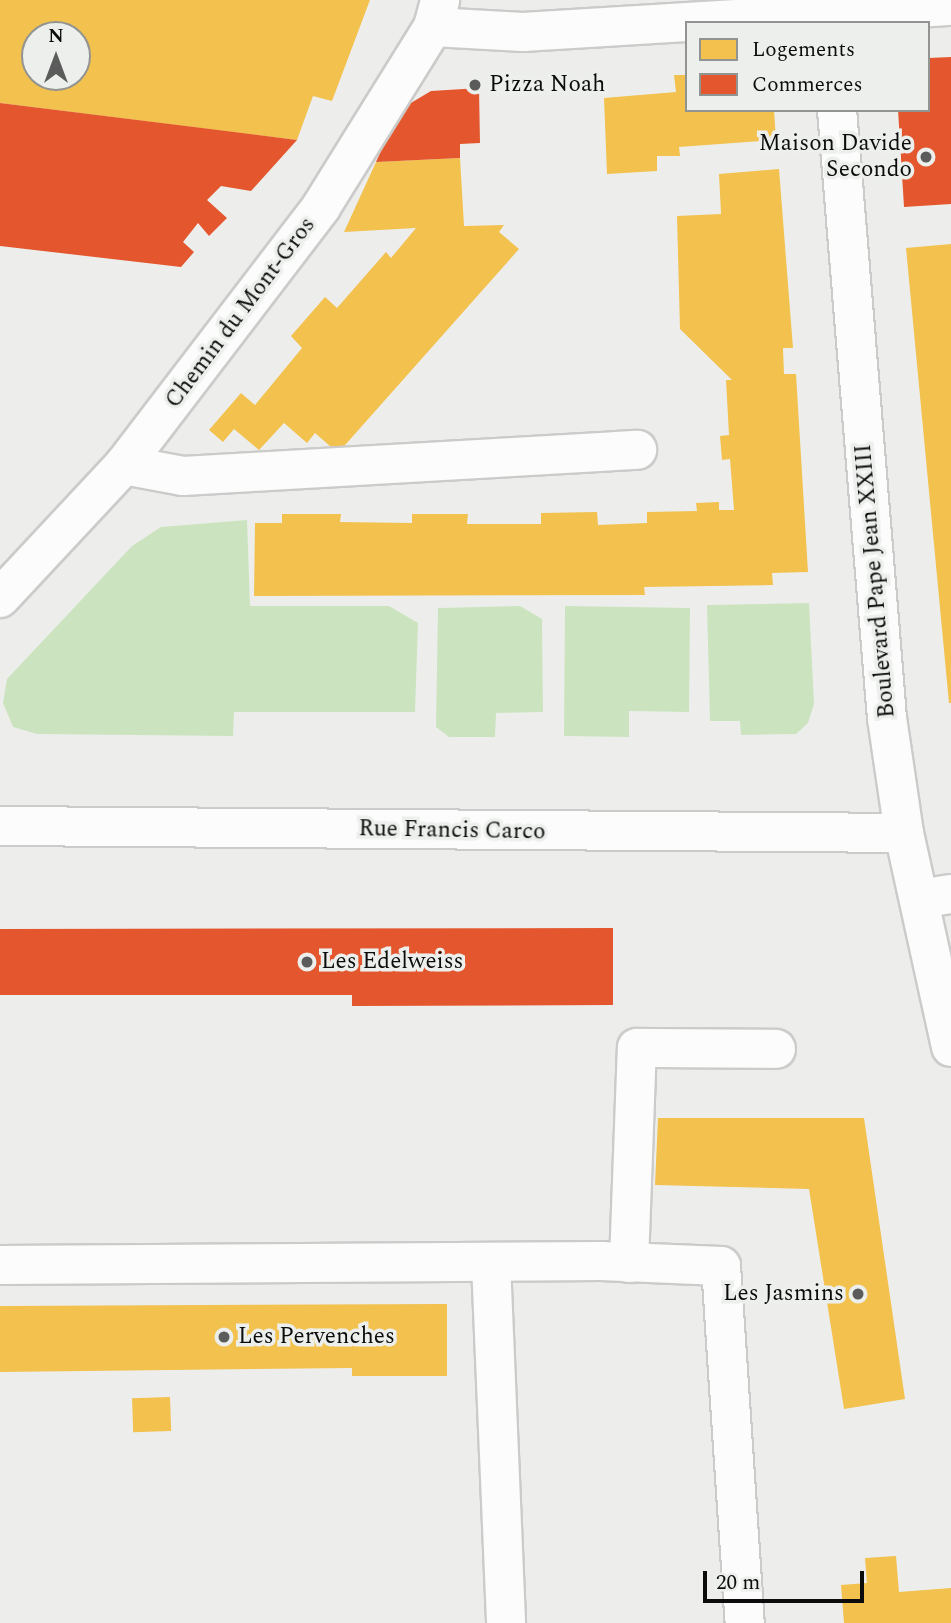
<!DOCTYPE html>
<html>
<head>
<meta charset="utf-8">
<style>
	body { margin:0 }
	#map { position:relative; width:951px; height:1623px; overflow:hidden; background:#edeeec; font-family:Spectral,serif }
	div>[style] { position:absolute }
	.green>* { inset:0; background:#cbe4bf }
	.homes>* { inset:0; background:#f2c14e; transform-origin:0 0 }
	.shops>* { inset:0; background:#e4572e }
	.roads { filter:drop-shadow(2px 0 #cbccca) drop-shadow(-2px 0 #cbccca) drop-shadow(0 2px #cbccca) drop-shadow(0 -2px #cbccca) }
	.minor>* { height:38px; margin:-19px; padding:0 19px; transform-origin:19px; border-radius:19px; background:#fcfcfc }
	.dots>* { width:19px; height:19px; translate:-50% -50%; box-sizing:border-box; border:4px solid #ecefeb; border-radius:50% }
	span { translate:-50% -50%; white-space:nowrap; text-align:center; line-height:1.15; -webkit-text-stroke:7px #ecefeb; paint-order:stroke }
	.poi-label { font-size:23px; color:#0b0c0b }
	.left { translate:0 -50%; text-align:left }
	.right { translate:-100% -50%; text-align:right }
	.street-label { font-size:23px; color:#0b0c0b }
	.legend { position:absolute; left:685px; top:21px; width:245px; height:91px; box-sizing:border-box; background:#ecefeb; border:2px solid #929491; margin:0; padding:9px 12px; list-style:none; font-size:21px; color:#0b0c0b }
	.legend li { display:flex; align-items:center; gap:14px; height:35px }
	.legend b { width:35px; border:2px solid #929491 }
	.north { position:absolute; left:21px; top:21px; width:70px; height:70px; box-sizing:border-box; background:#ecefeb; border:2px solid #929491; border-radius:50%; rotate:0deg; font-size:19px; font-weight:700; line-height:28px; text-align:center; color:#0b0c0b }
	.north::after { content:''; display:block; margin:auto; width:24px; height:32px; background:#5a5b5a; clip-path:polygon(50% 0,100% 100%,50% 72%,0 100%) }
	.scale { position:absolute; left:703px; top:1571px; width:161px; height:32px; box-sizing:border-box; border:4px solid #0b0c0b; border-top:0; padding-left:9px; font-size:21px; line-height:24px; white-space:nowrap; color:#0b0c0b; -webkit-text-stroke:5px #ecefeb; paint-order:stroke }
</style>
</head>
<body>
<div id="map">
	<div class="green">
		<div style="clip-path:polygon(247px 520px,250px 606px,389px 606px,418px 623px,415px 712px,234px 712px,233px 736px,37px 734px,13px 727px,3px 703px,7px 679px,132px 546px,161px 527px)"></div>
		<div style="clip-path:polygon(809px 603px,814px 704px,808px 723px,796px 734px,741px 735px,740px 721px,710px 721px,707px 605px)"></div>
		<div style="clip-path:polygon(520px 606px,542px 619px,543px 712px,496px 713px,495px 737px,449px 737px,436px 727px,438px 608px)"></div>
		<div style="clip-path:polygon(565px 606px,690px 608px,689px 712px,629px 711px,629px 737px,564px 736px)"></div>
	</div>
	<div class="homes">
		<div style="clip-path:polygon(evenodd,0 0,370px 0,332px 101px,313px 96px,297px 140px,0 103px,0 0,35px 35px,77px 35px,77px 77px,35px 77px,35px 35px)"></div>
		<div style="clip-path:polygon(674px 75px,687px 75px,687px 110px,774px 110px,776px 140px,679px 147px,680px 156px,657px 156px,657px 171px,607px 174px,604px 98px,676px 92px)"></div>
		<div style="clip-path:polygon(460px 158px,464px 226px,504px 225px,499px 232px,519px 249px,338px 453px,315px 433px,307px 443px,284px 423px,259px 450px,234px 429px,223px 442px,209px 430px,241px 393px,255px 405px,302px 348px,291px 336px,325px 297px,337px 308px,386px 252px,391px 258px,416px 228px,344px 232px,376px 162px)"></div>
		<div style="clip-path:polygon(779px 169px,793px 348px,783px 348px,784px 374px,796px 374px,808px 572px,772px 573px,773px 585px,644px 587px,645px 595px,254px 596px,255px 523px,282px 523px,282px 514px,341px 514px,340px 522px,412px 523px,412px 514px,468px 514px,467px 524px,541px 524px,541px 513px,597px 512px,598px 525px,647px 523px,647px 512px,697px 511px,696px 503px,719px 502px,719px 510px,734px 510px,730px 459px,722px 460px,720px 436px,729px 435px,726px 380px,732px 380px,680px 329px,677px 216px,721px 214px,719px 174px)"></div>
		<div style="clip-path:polygon(951px 244px,951px 703px,949px 703px,906px 248px)"></div>
		<div style="clip-path:polygon(658px 1118px,864px 1118px,905px 1399px,844px 1409px,809px 1189px,655px 1185px)"></div>
		<div style="clip-path:polygon(447px 1304px,447px 1376px,352px 1376px,352px 1368px,0 1372px,0 1306px)"></div>
		<div style="left:170px;top:1397px;width:34px;height:38px;rotate:88deg"></div>
		<div style="clip-path:polygon(896px 1556px,899px 1592px,951px 1588px,951px 1623px,844px 1623px,841px 1585px,867px 1583px,865px 1558px)"></div>
	</div>
	<div class="shops">
		<div style="clip-path:polygon(951px 57px,951px 204px,904px 207px,898px 110px,928px 110px,928px 58px)"></div>
		<div style="clip-path:polygon(479px 88px,480px 143px,460px 144px,460px 158px,376px 162px,399px 110px,431px 91px)"></div>
		<div style="clip-path:polygon(0 103px,194px 127px,297px 140px,251px 191px,221px 186px,207px 200px,227px 218px,209px 236px,198px 223px,183px 242px,194px 252px,181px 267px,0 246px)"></div>
		<div style="clip-path:polygon(613px 928px,613px 1005px,352px 1006px,352px 995px,0 995px,0 929px)"></div>
	</div>
	<div class="roads">
		<div class="minor">
			<div style="left:433px;top:27px;width:90px;rotate:3.2deg"></div>
			<div style="left:523px;top:32px;width:429px;rotate:-3.5deg"></div>
			<div style="left:837px;top:110px;width:610px;rotate:85.3deg"></div>
			<div style="left:887px;top:718px;width:116px;rotate:81.6deg"></div>
			<div style="left:904px;top:833px;width:219px;rotate:77.6deg"></div>
			<div style="left:124px;top:465px;width:60px;rotate:10.6deg"></div>
			<div style="left:183px;top:476px;width:455px;rotate:-3.3deg"></div>
			<div style="left:0;top:598px;width:182px;rotate:-47deg"></div>
			<div style="left:124px;top:465px;width:325px;rotate:-52.6deg"></div>
			<div style="left:321px;top:207px;width:212px;rotate:-58.1deg"></div>
			<div style="left:433px;top:27px;width:28px;rotate:-75deg"></div>
			<div style="left:0;top:826px;width:904px;rotate:0.44deg"></div>
			<div style="left:919px;top:899px;width:32px;rotate:-9deg"></div>
			<div style="left:491px;top:1263px;width:360px;rotate:87.6deg"></div>
			<div style="left:629px;top:1263px;width:215px;rotate:-87.9deg"></div>
			<div style="left:637px;top:1048px;width:139px;rotate:0.4deg"></div>
			<div style="left:0;top:1265px;width:601px;rotate:-0.38deg"></div>
			<div style="left:601px;top:1261px;width:120px;rotate:2.4deg"></div>
			<div style="left:721px;top:1266px;width:358px;rotate:86.2deg"></div>
		</div>
	</div>
	<div class="dots">
		<div style="left:475px;top:85px;background:#5a5b5a"></div>
		<div style="left:926px;top:157px;background:#5a5b5a"></div>
		<div style="left:307px;top:962px;background:#5a5b5a"></div>
		<div style="left:858px;top:1294px;background:#5a5b5a"></div>
		<div style="left:224px;top:1337px;background:#5a5b5a"></div>
	</div>
	<div class="poi-label">
		<span class="left" style="left:489px;top:85px">Pizza Noah</span>
		<span class="right" style="left:912px;top:157px">Maison Davide<br>Secondo</span>
		<span class="left" style="left:321px;top:962px">Les Edelweiss</span>
		<span class="right" style="left:844px;top:1294px">Les Jasmins</span>
		<span class="left" style="left:238px;top:1337px">Les Pervenches</span>
	</div>
	<div class="street-label">
		<span style="left:241px;top:313px;rotate:-53deg">Chemin du Mont-Gros</span>
		<span style="left:876px;top:581px;rotate:-95deg">Boulevard Pape Jean XXIII</span>
		<span style="left:452px;top:831px;rotate:1deg">Rue Francis Carco</span>
	</div>
	<ul class="legend">
	<li><b style="height:19px;background:#f2c14e"></b>Logements</li>
	<li><b style="height:19px;background:#e4572e"></b>Commerces</li>
	</ul>
	<div class="north">N</div>
	<div class="scale">20 m</div>
</div>
</body>
</html>
